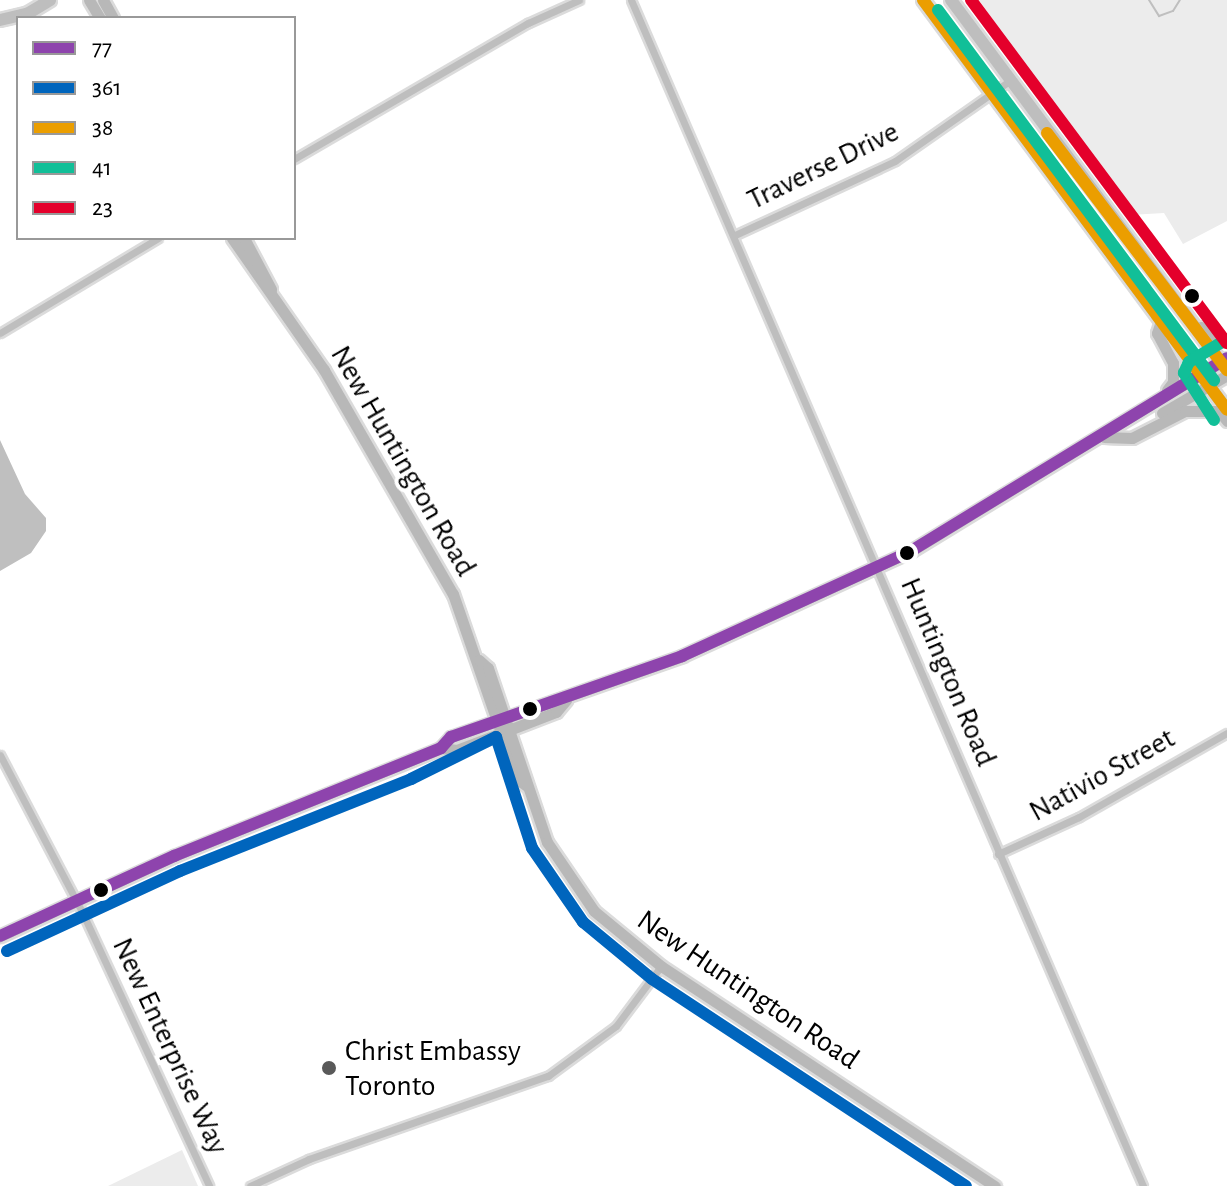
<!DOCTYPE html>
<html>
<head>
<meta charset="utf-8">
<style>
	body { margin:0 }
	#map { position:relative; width:1227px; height:1186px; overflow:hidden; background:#fff; font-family:"Alegreya Sans",sans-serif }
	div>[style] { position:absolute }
	.green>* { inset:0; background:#ececec }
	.water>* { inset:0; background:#bfbfbf }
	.stream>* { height:2px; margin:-1px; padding:0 1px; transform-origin:1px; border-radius:1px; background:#bfbfbf }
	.roads { filter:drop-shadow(2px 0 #dbdbdb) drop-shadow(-2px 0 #dbdbdb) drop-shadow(0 2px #dbdbdb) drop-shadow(0 -2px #dbdbdb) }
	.street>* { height:7px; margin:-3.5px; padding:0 3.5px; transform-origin:3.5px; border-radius:3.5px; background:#bebebe }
	.secondary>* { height:11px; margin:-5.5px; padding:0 5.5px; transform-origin:5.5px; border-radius:5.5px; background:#b8b8b8 }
	.primary>* { height:12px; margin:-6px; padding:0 6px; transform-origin:6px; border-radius:6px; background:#bebebe }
	.bus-1>* { height:12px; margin:-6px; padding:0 6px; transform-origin:6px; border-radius:6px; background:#8e44ad }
	.bus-2>* { height:12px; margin:-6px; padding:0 6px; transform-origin:6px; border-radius:6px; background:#0065bd }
	.bus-3>* { height:12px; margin:-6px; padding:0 6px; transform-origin:6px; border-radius:6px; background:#eb9e00 }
	.bus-4>* { height:12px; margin:-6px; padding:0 6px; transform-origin:6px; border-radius:6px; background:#11bf98 }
	.bus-5>* { height:12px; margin:-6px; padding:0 6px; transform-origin:6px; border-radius:6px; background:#e4002b }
	.dots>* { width:22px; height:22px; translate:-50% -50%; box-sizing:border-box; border:4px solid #fff; border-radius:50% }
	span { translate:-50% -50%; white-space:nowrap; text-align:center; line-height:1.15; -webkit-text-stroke:8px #fff; paint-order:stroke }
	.street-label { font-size:30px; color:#000 }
	.poi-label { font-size:30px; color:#000 }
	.left { translate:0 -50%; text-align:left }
	.legend { position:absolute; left:16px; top:16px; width:280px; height:224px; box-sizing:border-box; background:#fff; border:2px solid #999; margin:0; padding:10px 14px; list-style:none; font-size:24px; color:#000 }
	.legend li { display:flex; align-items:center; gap:16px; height:40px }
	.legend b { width:40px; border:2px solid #999 }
</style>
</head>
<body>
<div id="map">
	<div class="green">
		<div style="clip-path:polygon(979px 0,1227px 0,1227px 221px,1183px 244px,1164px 213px,1130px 215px)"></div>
		<div style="clip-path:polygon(182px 1150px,198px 1186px,108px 1186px)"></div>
	</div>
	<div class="water">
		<div style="clip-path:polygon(0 440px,25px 494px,46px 518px,46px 531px,31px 553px,0 571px)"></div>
	</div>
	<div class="stream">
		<div style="left:1149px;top:0;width:19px;rotate:58deg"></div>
		<div style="left:1159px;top:16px;width:15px;rotate:-20deg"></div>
		<div style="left:1173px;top:11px;width:13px;rotate:-58deg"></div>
	</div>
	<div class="roads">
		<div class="street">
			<div style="left:631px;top:0;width:1292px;rotate:66.65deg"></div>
			<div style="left:294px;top:159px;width:271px;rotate:-30.2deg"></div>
			<div style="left:528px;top:23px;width:56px;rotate:-24.3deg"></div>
			<div style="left:735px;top:235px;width:176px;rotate:-24.8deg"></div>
			<div style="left:895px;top:161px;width:138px;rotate:-35deg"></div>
			<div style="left:0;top:333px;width:184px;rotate:-31deg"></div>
			<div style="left:0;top:755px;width:179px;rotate:62.4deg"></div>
			<div style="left:83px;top:914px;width:300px;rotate:65.1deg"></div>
			<div style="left:998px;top:854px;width:89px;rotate:-24.6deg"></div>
			<div style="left:1079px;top:817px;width:170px;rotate:-29.6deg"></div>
			<div style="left:250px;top:1186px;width:65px;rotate:-24.6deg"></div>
			<div style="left:309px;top:1159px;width:253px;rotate:-19.2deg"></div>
			<div style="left:548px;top:1076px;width:84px;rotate:-36.3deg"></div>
			<div style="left:616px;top:1026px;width:75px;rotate:-53.1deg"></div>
		</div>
		<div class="secondary">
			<div style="left:89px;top:0;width:21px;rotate:59deg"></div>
			<div style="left:103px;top:0;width:21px;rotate:61deg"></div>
			<div style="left:232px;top:238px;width:161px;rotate:55.1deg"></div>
			<div style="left:324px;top:370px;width:258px;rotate:60.1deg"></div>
			<div style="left:453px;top:594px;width:196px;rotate:70.9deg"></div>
			<div style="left:517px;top:779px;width:12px;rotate:35deg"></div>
			<div style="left:244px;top:238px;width:58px;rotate:62.1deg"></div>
			<div style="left:1161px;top:321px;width:13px;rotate:108deg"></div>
			<div style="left:1157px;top:333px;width:34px;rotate:62deg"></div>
			<div style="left:1173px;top:363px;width:19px;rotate:90deg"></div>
			<div style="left:1173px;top:382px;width:10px;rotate:127deg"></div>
			<div style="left:1201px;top:327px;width:21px;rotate:41deg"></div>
			<div style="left:1217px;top:341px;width:10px;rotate:-6deg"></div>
			<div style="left:1162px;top:413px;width:75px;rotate:-30.3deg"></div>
			<div style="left:1104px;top:437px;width:28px;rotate:2deg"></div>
			<div style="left:1132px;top:438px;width:59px;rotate:-27deg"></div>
			<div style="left:1185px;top:411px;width:34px"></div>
			<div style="left:1219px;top:411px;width:13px;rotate:51deg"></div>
			<div style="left:479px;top:660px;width:12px;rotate:42deg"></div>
			<div style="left:488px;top:668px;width:184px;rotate:71.3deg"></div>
			<div style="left:547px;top:842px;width:83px;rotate:55.7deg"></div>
			<div style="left:594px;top:911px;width:87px;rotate:39.4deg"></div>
			<div style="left:661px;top:966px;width:400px;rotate:33.4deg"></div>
			<div style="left:441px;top:748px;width:16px;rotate:7deg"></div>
			<div style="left:457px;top:750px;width:47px;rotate:-21.1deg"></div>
			<div style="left:501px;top:733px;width:59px;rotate:-20.9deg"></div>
			<div style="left:556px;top:712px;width:16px;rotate:-50deg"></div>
			<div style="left:0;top:936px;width:192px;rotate:-24.7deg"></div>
			<div style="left:174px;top:856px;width:288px;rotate:-22deg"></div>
			<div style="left:441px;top:748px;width:15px;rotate:-48deg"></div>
			<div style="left:451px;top:737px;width:245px;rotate:-19.3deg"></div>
			<div style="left:682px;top:656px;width:252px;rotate:-24.6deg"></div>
			<div style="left:911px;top:551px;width:370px;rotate:-31.4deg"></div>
		</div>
		<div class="primary">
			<div style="left:923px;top:0;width:510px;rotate:53.44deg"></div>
			<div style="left:951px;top:0;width:462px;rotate:53.3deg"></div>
			<div style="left:0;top:20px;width:28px;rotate:-13deg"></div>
			<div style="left:27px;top:14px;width:27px;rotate:-31deg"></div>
		</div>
	</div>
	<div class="bus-1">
		<div style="left:0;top:936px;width:192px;rotate:-24.7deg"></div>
		<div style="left:174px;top:856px;width:288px;rotate:-22deg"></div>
		<div style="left:441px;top:748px;width:15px;rotate:-48deg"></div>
		<div style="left:451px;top:737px;width:245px;rotate:-19.3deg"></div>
		<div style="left:682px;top:656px;width:252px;rotate:-24.6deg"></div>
		<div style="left:911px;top:551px;width:370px;rotate:-31.4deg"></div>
	</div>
	<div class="bus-2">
		<div style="left:7px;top:951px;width:191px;rotate:-24.8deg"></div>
		<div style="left:180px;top:871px;width:249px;rotate:-21.7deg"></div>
		<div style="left:411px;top:779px;width:95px;rotate:-26.3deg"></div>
		<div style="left:496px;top:737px;width:117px;rotate:72deg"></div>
		<div style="left:532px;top:848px;width:90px;rotate:55.4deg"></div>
		<div style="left:583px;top:922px;width:89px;rotate:39.6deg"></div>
		<div style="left:652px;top:979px;width:376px;rotate:33.4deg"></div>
	</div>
	<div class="bus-3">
		<div style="left:923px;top:0;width:510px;rotate:53.44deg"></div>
		<div style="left:1047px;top:133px;width:298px;rotate:52.8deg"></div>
	</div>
	<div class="bus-4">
		<div style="left:938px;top:10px;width:462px;rotate:53.3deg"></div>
		<div style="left:1214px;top:420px;width:56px;rotate:-122.6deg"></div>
		<div style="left:1184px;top:373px;width:12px;rotate:-66deg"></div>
		<div style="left:1189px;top:362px;width:35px;rotate:-31deg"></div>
	</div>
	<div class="bus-5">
		<div style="left:971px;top:0;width:428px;rotate:53.3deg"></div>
	</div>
	<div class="dots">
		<div style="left:1192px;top:296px;background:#000"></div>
		<div style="left:907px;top:553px;background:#000"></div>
		<div style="left:530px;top:709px;background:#000"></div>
		<div style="left:101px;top:890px;background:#000"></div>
		<div style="left:329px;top:1068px;background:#595959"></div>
	</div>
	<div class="street-label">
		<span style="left:823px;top:166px;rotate:-26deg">Traverse Drive</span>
		<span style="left:403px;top:461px;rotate:60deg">New Huntington Road</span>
		<span style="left:948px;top:672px;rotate:67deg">Huntington Road</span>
		<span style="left:1102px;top:775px;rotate:-29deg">Nativio Street</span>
		<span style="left:748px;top:990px;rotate:34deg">New Huntington Road</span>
		<span style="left:170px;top:1046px;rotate:65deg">New Enterprise Way</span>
	</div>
	<div class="poi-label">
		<span class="left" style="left:345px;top:1068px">Christ Embassy<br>Toronto</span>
	</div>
	<ul class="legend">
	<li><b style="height:10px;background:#8e44ad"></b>77</li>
	<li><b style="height:10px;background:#0065bd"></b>361</li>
	<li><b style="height:10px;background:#eb9e00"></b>38</li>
	<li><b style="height:10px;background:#11bf98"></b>41</li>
	<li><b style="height:10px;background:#e4002b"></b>23</li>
	</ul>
</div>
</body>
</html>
